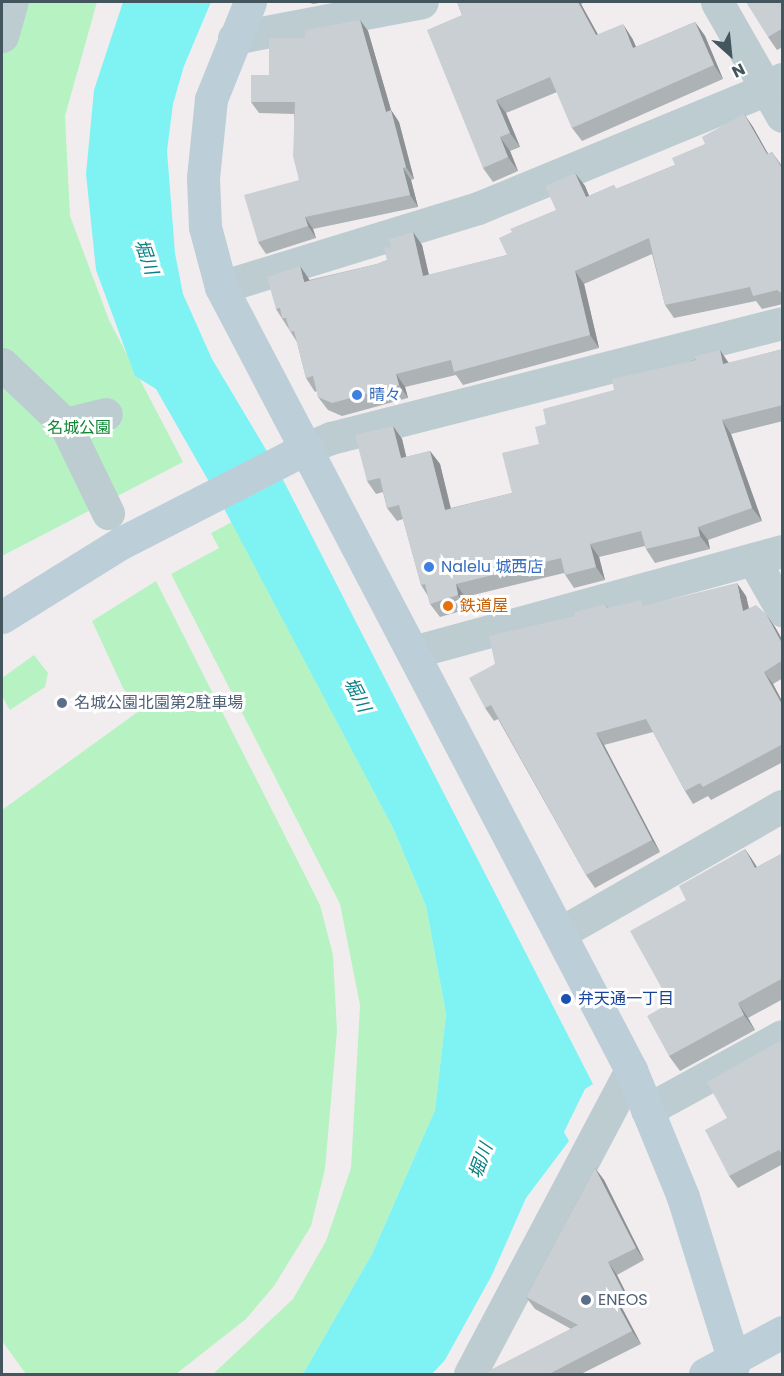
<!DOCTYPE html>
<html>
<head>
<meta charset="utf-8">
<style>
	body { margin:0 }
	#map { position:relative; width:784px; height:1376px; overflow:hidden; background:#f1edee; font-family:Poppins,"Noto Sans JP",sans-serif }
	div>[style] { position:absolute }
	.green>* { inset:0; background:#b7f3c2 }
	.water>* { inset:0; background:#7ff3f4 }
	.street>* { height:33px; margin:-16.5px; padding:0 16.5px; transform-origin:16.5px; border-radius:16.5px; background:#bcccd1 }
	.secondary>* { height:33px; margin:-16.5px; padding:0 16.5px; transform-origin:16.5px; border-radius:16.5px; background:#bcced7 }
	.wall>* { inset:0; background:#adb2b5 }
	.shaded-wall>* { inset:0; background:#8d9194 }
	.building>* { inset:0; background:#c9cfd3 }
	.dots>* { width:16px; height:16px; translate:-50% -50%; box-sizing:border-box; border:3px solid #fff; border-radius:50% }
	span { translate:-50% -50%; white-space:nowrap; text-align:center; line-height:1.15; -webkit-text-stroke:6px #fff; paint-order:stroke }
	.shop-label { font-size:16px; color:#366cbe }
	.left { translate:0 -50%; text-align:left }
	.park-label { font-size:16px; color:#0e8532 }
	.food-label { font-size:16px; color:#c56008 }
	.service-label { font-size:16px; color:#4e5e75 }
	.transit-label { font-size:16px; color:#164399 }
	.water-label { font-size:18px; color:#058183; font-style:italic }
	.frame { position:absolute; inset:0; border:3px solid #44565d; pointer-events:none }
	.north { position:absolute; left:700px; top:24px; width:60px; height:60px; -webkit-text-stroke:4px #fff; paint-order:stroke; rotate:153deg; font-size:16px; font-weight:700; line-height:24px; text-align:center; color:#44565d }
	.north::after { content:''; display:block; margin:auto; width:21px; height:27px; background:#44565d; clip-path:polygon(50% 0,100% 100%,50% 72%,0 100%) }
</style>
</head>
<body>
<div id="map">
	<div class="green">
		<div style="clip-path:polygon(2px 2px,97px 2px,65px 116px,70px 216px,109px 320px,183px 462px,2px 556px)"></div>
		<div style="clip-path:polygon(232px 522px,393px 828px,426px 906px,446px 1014px,435px 1110px,372px 1254px,303px 1374px,213px 1374px,293px 1299px,326px 1241px,351px 1168px,360px 1005px,340px 904px,171px 574px,219px 548px,211px 533px)"></div>
		<div style="clip-path:polygon(156px 581px,320px 905px,333px 955px,337px 1031px,325px 1169px,311px 1226px,274px 1286px,246px 1319px,176px 1374px,26px 1374px,2px 1341px,2px 810px,139px 711px,123px 688px,92px 621px)"></div>
		<div style="clip-path:polygon(34px 655px,48px 673px,45px 687px,10px 710px,2px 696px,2px 678px)"></div>
	</div>
	<div class="water">
		<div style="clip-path:polygon(123px 2px,211px 2px,184px 66px,173px 104px,167px 151px,175px 253px,183px 294px,212px 359px,277px 468px,593px 1084px,585px 1089px,564px 1132px,569px 1141px,526px 1198px,492px 1275px,445px 1360px,432px 1374px,303px 1374px,372px 1254px,435px 1110px,446px 1014px,426px 906px,393px 828px,220px 501px,156px 389px,135px 376px,96px 270px,86px 174px,94px 90px)"></div>
	</div>
	<div class="street">
		<div style="left:717px;top:2px;width:131px;rotate:60.3deg"></div>
		<div style="left:2px;top:36px;width:35px;rotate:-74deg"></div>
		<div style="left:234px;top:38px;width:191px;rotate:-10.8deg"></div>
		<div style="left:221px;top:287px;width:269px;rotate:-17.1deg"></div>
		<div style="left:478px;top:208px;width:313px;rotate:-22.4deg"></div>
		<div style="left:767px;top:89px;width:18px;rotate:-34deg"></div>
		<div style="left:2px;top:364px;width:87px;rotate:43.6deg"></div>
		<div style="left:65px;top:424px;width:99px;rotate:64.2deg"></div>
		<div style="left:65px;top:424px;width:42px;rotate:-13.7deg"></div>
		<div style="left:307px;top:448px;width:26px;rotate:-23deg"></div>
		<div style="left:331px;top:438px;width:465px;rotate:-14.3deg"></div>
		<div style="left:753px;top:559px;width:59px;rotate:60.4deg"></div>
		<div style="left:413px;top:652px;width:383px;rotate:-15.3deg"></div>
		<div style="left:560px;top:933px;width:256px;rotate:-29.8deg"></div>
		<div style="left:647px;top:1110px;width:154px;rotate:-28.7deg"></div>
		<div style="left:470px;top:1374px;width:344px;rotate:-62.1deg"></div>
	</div>
	<div class="secondary">
		<div style="left:250px;top:2px;width:105px;rotate:111.9deg"></div>
		<div style="left:211px;top:99px;width:79px;rotate:95.8deg"></div>
		<div style="left:203px;top:178px;width:49px;rotate:87.7deg"></div>
		<div style="left:205px;top:227px;width:62px;rotate:75.1deg"></div>
		<div style="left:221px;top:287px;width:884px;rotate:62.36deg"></div>
		<div style="left:631px;top:1070px;width:137px;rotate:67.7deg"></div>
		<div style="left:683px;top:1197px;width:172px;rotate:72.7deg"></div>
		<div style="left:734px;top:1361px;width:13px;rotate:103deg"></div>
		<div style="left:2px;top:617px;width:140px;rotate:-31.9deg"></div>
		<div style="left:121px;top:543px;width:209px;rotate:-27.1deg"></div>
		<div style="left:705px;top:1374px;width:88px;rotate:-28.6deg"></div>
	</div>
	<div class="wall">
		<div style="clip-path:polygon(308px 2px,325px 2px,313px 4px)"></div>
		<div style="clip-path:polygon(457px 2px,586px 2px,581px 4px,598px 35px,632px 38px,636px 47px,695px 22px,705px 36px,723px 79px,582px 141px,572px 128px,557px 92px,506px 113px,520px 147px,510px 151px,518px 171px,493px 182px,483px 168px,462px 15px)"></div>
		<div style="clip-path:polygon(783px 2px,783px 47px,777px 50px,768px 37px)"></div>
		<div style="clip-path:polygon(360px 20px,368px 31px,391px 110px,399px 122px,414px 179px,411px 180px,418px 207px,313px 229px,316px 238px,266px 254px,258px 242px,299px 180px,294px 114px,259px 113px,251px 102px,269px 75px,305px 38px)"></div>
		<div style="clip-path:polygon(744px 114px,753px 127px,768px 154px,772px 152px,783px 167px,783px 304px,762px 309px,756px 301px,674px 318px,665px 305px,652px 254px,584px 284px,599px 348px,463px 385px,456px 375px,405px 387px,408px 398px,342px 416px,328px 410px,318px 397px,317px 391px,315px 392px,306px 378px,297px 342px,276px 309px,309px 280px,377px 264px,387px 260px,391px 247px,413px 232px,422px 245px,429px 275px,507px 255px,556px 210px,575px 173px,585px 186px,589px 196px,614px 185px,616px 189px,675px 165px,705px 144px)"></div>
		<div style="clip-path:polygon(783px 349px,783px 421px,731px 434px,762px 521px,708px 540px,710px 549px,655px 563px,646px 549px,645px 546px,599px 557px,605px 580px,574px 588px,564px 573px,465px 597px,468px 609px,440px 617px,430px 604px,428px 596px,421px 585px,403px 519px,397px 521px,387px 508px,383px 492px,376px 494px,367px 481px,393px 426px,402px 439px,406px 457px,430px 451px,440px 464px,451px 508px,512px 493px,539px 444px,546px 424px,614px 390px,720px 350px,729px 363px)"></div>
		<div style="clip-path:polygon(746px 596px,749px 608px,775px 627px,783px 641px,783px 678px,773px 684px,783px 703px,783px 762px,711px 800px,708px 796px,693px 804px,685px 791px,653px 732px,604px 745px,660px 852px,595px 888px,586px 875px,498px 719px,494px 721px,485px 708px,495px 664px,575px 616px,605px 604px,608px 608px,645px 606px)"></div>
		<div style="clip-path:polygon(745px 849px,757px 867px,783px 853px,783px 999px,748px 1018px,755px 1030px,680px 1071px,669px 1056px,670px 1003px)"></div>
		<div style="clip-path:polygon(783px 1039px,783px 1164px,738px 1188px,729px 1176px,727px 1118px)"></div>
		<div style="clip-path:polygon(595px 1168px,604px 1180px,644px 1260px,617px 1275px,631px 1303px,622px 1308px,641px 1344px,581px 1374px,483px 1374px,571px 1329px,535px 1309px,526px 1297px)"></div>
	</div>
	<div class="shaded-wall">
		<div style="clip-path:polygon(578px 2px,580px 2px,581px 4px,606px 49px,596px 35px)"></div>
		<div style="clip-path:polygon(360px 20px,368px 31px,391px 110px,399px 122px,414px 179px,406px 167px,386px 112px)"></div>
		<div style="clip-path:polygon(695px 22px,705px 36px,723px 79px,714px 65px)"></div>
		<div style="clip-path:polygon(623px 24px,632px 38px,643px 62px,633px 48px)"></div>
		<div style="clip-path:polygon(496px 100px,506px 113px,520px 147px,510px 133px)"></div>
		<div style="clip-path:polygon(744px 114px,753px 127px,776px 168px,767px 154px)"></div>
		<div style="clip-path:polygon(500px 137px,510px 151px,518px 171px,508px 157px)"></div>
		<div style="clip-path:polygon(403px 168px,411px 180px,418px 207px,410px 195px)"></div>
		<div style="clip-path:polygon(575px 173px,585px 186px,595px 210px,586px 197px)"></div>
		<div style="clip-path:polygon(305px 217px,313px 229px,316px 238px,308px 226px)"></div>
		<div style="clip-path:polygon(413px 232px,422px 245px,432px 289px,423px 276px)"></div>
		<div style="clip-path:polygon(300px 266px,309px 279px,313px 295px,304px 282px)"></div>
		<div style="clip-path:polygon(575px 271px,584px 284px,599px 348px,590px 335px)"></div>
		<div style="clip-path:polygon(720px 350px,729px 364px,723px 364px)"></div>
		<div style="clip-path:polygon(396px 374px,405px 387px,408px 398px,399px 385px)"></div>
		<div style="clip-path:polygon(722px 420px,731px 434px,762px 521px,752px 508px)"></div>
		<div style="clip-path:polygon(393px 426px,402px 439px,410px 472px,401px 458px)"></div>
		<div style="clip-path:polygon(430px 451px,440px 464px,454px 523px,445px 510px)"></div>
		<div style="clip-path:polygon(698px 527px,708px 540px,710px 549px,700px 536px)"></div>
		<div style="clip-path:polygon(590px 544px,599px 557px,605px 580px,596px 567px)"></div>
		<div style="clip-path:polygon(737px 583px,746px 596px,752px 623px,743px 611px)"></div>
		<div style="clip-path:polygon(456px 584px,465px 597px,468px 609px,458px 595px)"></div>
		<div style="clip-path:polygon(766px 614px,775px 627px,783px 641px,783px 645px)"></div>
		<div style="clip-path:polygon(764px 672px,773px 684px,783px 703px,783px 706px)"></div>
		<div style="clip-path:polygon(596px 733px,604px 745px,660px 852px,652px 840px)"></div>
		<div style="clip-path:polygon(745px 849px,755px 864px,765px 883px,755px 868px)"></div>
		<div style="clip-path:polygon(738px 1003px,748px 1018px,755px 1030px,744px 1015px)"></div>
		<div style="clip-path:polygon(595px 1168px,604px 1180px,644px 1260px,636px 1248px)"></div>
		<div style="clip-path:polygon(608px 1262px,617px 1275px,631px 1303px,623px 1291px)"></div>
		<div style="clip-path:polygon(613px 1296px,622px 1308px,641px 1344px,632px 1331px)"></div>
	</div>
	<div class="building">
		<div style="clip-path:polygon(457px 2px,578px 2px,596px 35px,623px 24px,633px 48px,695px 22px,714px 65px,572px 128px,550px 77px,496px 100px,510px 133px,500px 137px,508px 157px,483px 168px,427px 30px,462px 15px)"></div>
		<div style="clip-path:polygon(746px 2px,783px 2px,783px 28px,768px 37px)"></div>
		<div style="clip-path:polygon(360px 20px,386px 112px,391px 110px,406px 167px,403px 168px,410px 195px,305px 217px,308px 226px,258px 242px,244px 195px,299px 180px,293px 156px,295px 102px,251px 102px,251px 75px,269px 75px,269px 38px,305px 38px,305px 30px)"></div>
		<div style="clip-path:polygon(744px 114px,767px 154px,772px 152px,783px 170px,783px 294px,777px 290px,753px 296px,750px 287px,665px 305px,649px 238px,575px 271px,590px 335px,454px 372px,451px 360px,396px 374px,399px 385px,332px 403px,318px 397px,313px 376px,306px 378px,294px 331px,290px 332px,286px 318px,282px 318px,280px 308px,276px 309px,267px 277px,300px 266px,304px 282px,377px 264px,387px 260px,384px 248px,391px 247px,389px 239px,413px 232px,423px 276px,507px 255px,499px 238px,512px 232px,510px 229px,556px 210px,545px 186px,575px 173px,586px 197px,614px 185px,616px 189px,675px 165px,672px 158px,705px 144px,702px 137px)"></div>
		<div style="clip-path:polygon(783px 349px,783px 405px,722px 420px,752px 508px,698px 527px,700px 536px,646px 549px,641px 531px,590px 544px,596px 567px,565px 575px,561px 558px,456px 584px,458px 595px,430px 604px,425px 584px,421px 585px,399px 505px,387px 508px,380px 478px,367px 481px,355px 435px,393px 426px,401px 458px,430px 451px,445px 510px,512px 493px,502px 453px,539px 444px,535px 427px,546px 424px,543px 409px,614px 390px,612px 379px,696px 360px,695px 356px,720px 350px,723px 364px)"></div>
		<div style="clip-path:polygon(737px 583px,743px 611px,756px 605px,766px 614px,783px 645px,783px 660px,764px 672px,783px 706px,783px 744px,703px 787px,700px 783px,685px 791px,646px 719px,596px 733px,652px 840px,586px 875px,491px 705px,485px 708px,469px 678px,495px 664px,489px 636px,575px 616px,574px 612px,605px 604px,607px 608px,641px 600px,643px 606px)"></div>
		<div style="clip-path:polygon(745px 849px,755px 868px,783px 853px,783px 978px,738px 1003px,744px 1015px,669px 1056px,647px 1016px,670px 1003px,630px 931px,686px 900px,679px 886px)"></div>
		<div style="clip-path:polygon(783px 1039px,783px 1156px,779px 1150px,729px 1176px,705px 1130px,727px 1118px,707px 1082px)"></div>
		<div style="clip-path:polygon(595px 1168px,636px 1248px,608px 1262px,623px 1291px,613px 1296px,632px 1331px,549px 1374px,483px 1374px,578px 1325px,526px 1297px)"></div>
	</div>
	<div class="dots">
		<div style="left:357px;top:395px;background:#3f7fe0"></div>
		<div style="left:429px;top:567px;background:#3f7fe0"></div>
		<div style="left:448px;top:606px;background:#e8710a"></div>
		<div style="left:62px;top:703px;background:#5c6f8a"></div>
		<div style="left:566px;top:999px;background:#1a4fb4"></div>
		<div style="left:586px;top:1300px;background:#5c6f8a"></div>
	</div>
	<div class="shop-label">
		<span class="left" style="left:369px;top:395px">晴々</span>
		<span class="left" style="left:441px;top:567px">Nalelu 城西店</span>
	</div>
	<div class="park-label">
		<span style="left:79px;top:428px">名城公園</span>
	</div>
	<div class="food-label">
		<span class="left" style="left:460px;top:606px">鉄道屋</span>
	</div>
	<div class="service-label">
		<span class="left" style="left:74px;top:703px">名城公園北園第2駐車場</span>
		<span class="left" style="left:598px;top:1300px">ENEOS</span>
	</div>
	<div class="transit-label">
		<span class="left" style="left:578px;top:999px">弁天通一丁目</span>
	</div>
	<div class="water-label">
		<span style="left:146px;top:257px;rotate:71deg">堀川</span>
		<span style="left:357px;top:695px;rotate:63deg">堀川</span>
		<span style="left:481px;top:1161px;rotate:-70deg">堀川</span>
	</div>
	<div class="frame"></div>
	<div class="north">N</div>
</div>
</body>
</html>
